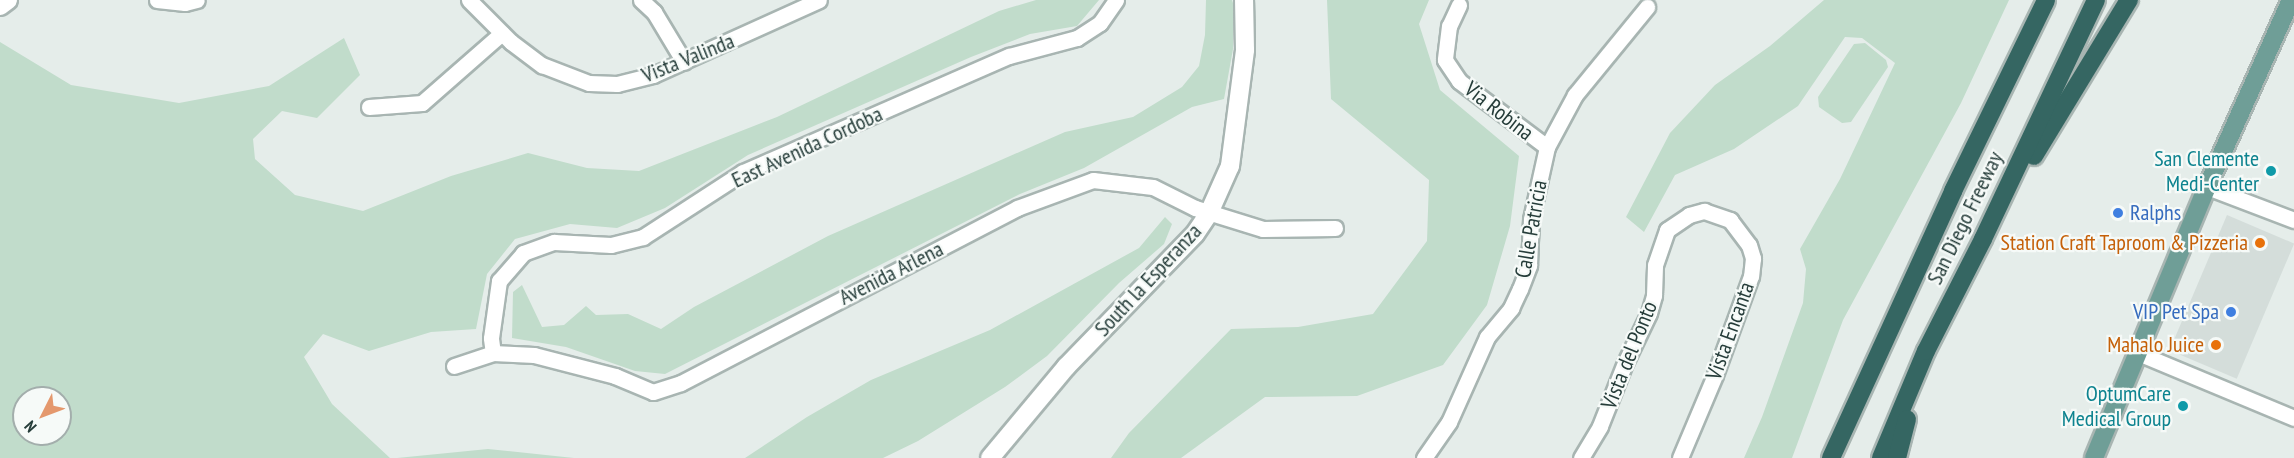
<!DOCTYPE html>
<html>
<head>
<meta charset="utf-8">
<style>
	body { margin:0 }
	#map { position:relative; width:2294px; height:458px; overflow:hidden; background:#e5edea; font-family:"PT Sans Narrow",sans-serif }
	div>[style] { position:absolute }
	.built>* { inset:0; background:#d4ddda; transform-origin:0 0 }
	.green>* { inset:0; background:#c1dccb }
	.roads { filter:drop-shadow(2px 0 #a8b5b2) drop-shadow(-2px 0 #a8b5b2) drop-shadow(0 2px #a8b5b2) drop-shadow(0 -2px #a8b5b2) }
	.street>* { height:15px; margin:-7.5px; padding:0 7.5px; transform-origin:7.5px; border-radius:7.5px; background:#fff }
	.secondary>* { height:18px; margin:-9px; padding:0 9px; transform-origin:9px; border-radius:9px; background:#fff }
	.primary>* { height:18px; margin:-9px; padding:0 9px; transform-origin:9px; border-radius:9px; background:#6f9e97 }
	.highway>* { height:18px; margin:-9px; padding:0 9px; transform-origin:9px; border-radius:9px; background:#356662 }
	.dots>* { width:16px; height:16px; translate:-50% -50%; box-sizing:border-box; border:3px solid #f6faf8; border-radius:50% }
	span { translate:-50% -50%; white-space:nowrap; text-align:center; line-height:1.15; -webkit-text-stroke:4.5px #f6faf8; paint-order:stroke }
	.street-label { font-size:22px; color:#263d3a }
	.culture-label { font-size:22px; color:#0d838f }
	.right { translate:-100% -50%; text-align:right }
	.shop-label { font-size:22px; color:#366cbe }
	.left { translate:0 -50%; text-align:left }
	.food-label { font-size:22px; color:#c56008 }
	.north { position:absolute; left:12px; top:386px; width:60px; height:60px; box-sizing:border-box; background:#f6faf8; border:2px solid #a3aeac; border-radius:50%; rotate:228deg; font-size:16px; font-weight:700; line-height:24px; text-align:center; color:#263d3a }
	.north::after { content:''; display:block; margin:auto; width:21px; height:27px; background:#e4986d; clip-path:polygon(50% 0,100% 100%,50% 72%,0 100%) }
</style>
</head>
<body>
<div id="map">
	<div class="built">
		<div style="left:2227px;top:215px;width:73px;height:147px;rotate:23deg"></div>
	</div>
	<div class="green">
		<div style="clip-path:polygon(evenodd,1036px 0,1099px 0,1077px 26px,1030px 34px,971px 57px,748px 155px,665px 208px,617px 228px,570px 224px,515px 239px,487px 274px,476px 329px,431px 332px,369px 351px,323px 334px,304px 357px,332px 404px,390px 458px,0 458px,0 42px,71px 85px,179px 103px,269px 86px,344px 38px,360px 75px,317px 118px,282px 111px,253px 139px,255px 159px,295px 195px,363px 211px,451px 176px,528px 153px,587px 168px,639px 171px,777px 117px,999px 11px,1036px 0,24px 398px,60px 398px,60px 434px,24px 434px,24px 398px)"></div>
		<div style="clip-path:polygon(1206px 0,1232px 0,1233px 3px,1233px 49px,1224px 99px,1192px 107px,1084px 168px,1020px 194px,665px 374px,635px 371px,566px 347px,512px 338px,513px 292px,522px 285px,542px 327px,564px 325px,586px 306px,596px 315px,628px 314px,661px 329px,694px 307px,828px 236px,1065px 132px,1133px 117px,1182px 87px,1199px 66px,1205px 35px)"></div>
		<div style="clip-path:polygon(1327px 0,1429px 0,1419px 24px,1440px 90px,1519px 156px,1510px 226px,1487px 305px,1443px 365px,1357px 396px,1265px 397px,1181px 458px,1111px 458px,1129px 433px,1231px 329px,1298px 327px,1373px 314px,1427px 241px,1429px 180px,1331px 99px)"></div>
		<div style="clip-path:polygon(1824px 0,2009px 0,1961px 103px,1843px 320px,1792px 458px,1744px 458px,1762px 417px,1803px 303px,1806px 269px,1800px 249px,1840px 179px,1895px 63px,1862px 38px,1845px 37px,1798px 106px,1734px 149px,1675px 175px,1644px 232px,1626px 217px,1670px 133px,1715px 85px,1770px 46px)"></div>
		<div style="clip-path:polygon(1865px 43px,1886px 60px,1888px 67px,1851px 122px,1842px 123px,1819px 107px,1818px 97px,1854px 44px)"></div>
		<div style="clip-path:polygon(1165px 217px,1172px 224px,1164px 244px,1119px 283px,1047px 356px,1005px 387px,918px 441px,883px 458px,745px 458px,807px 417px,871px 380px,990px 330px,1139px 248px)"></div>
		<div style="clip-path:polygon(488px 449px,574px 458px,397px 458px)"></div>
	</div>
	<div class="roads">
		<div class="street">
			<div style="left:157px;top:0;width:28px;rotate:6deg"></div>
			<div style="left:185px;top:3px;width:12px;rotate:-14deg"></div>
			<div style="left:469px;top:0;width:59px;rotate:45deg"></div>
			<div style="left:511px;top:42px;width:39px;rotate:37deg"></div>
			<div style="left:542px;top:65px;width:50px;rotate:21deg"></div>
			<div style="left:589px;top:83px;width:28px;rotate:2deg"></div>
			<div style="left:617px;top:84px;width:37px;rotate:-14deg"></div>
			<div style="left:653px;top:75px;width:182px;rotate:-24.3deg"></div>
			<div style="left:641px;top:0;width:18px;rotate:43deg"></div>
			<div style="left:654px;top:12px;width:58px;rotate:59deg"></div>
			<div style="left:1459px;top:5px;width:23px;rotate:115deg"></div>
			<div style="left:1449px;top:26px;width:34px;rotate:97deg"></div>
			<div style="left:1445px;top:60px;width:25px;rotate:56deg"></div>
			<div style="left:1459px;top:81px;width:110px;rotate:36.9deg"></div>
			<div style="left:369px;top:107px;width:53px;rotate:-4.3deg"></div>
			<div style="left:422px;top:103px;width:106px;rotate:-41.2deg"></div>
			<div style="left:2207px;top:187px;width:93px;rotate:20.8deg"></div>
			<div style="left:493px;top:353px;width:15px;rotate:-98deg"></div>
			<div style="left:491px;top:338px;width:58px;rotate:-82deg"></div>
			<div style="left:499px;top:281px;width:37px;rotate:-49deg"></div>
			<div style="left:523px;top:253px;width:33px;rotate:-20deg"></div>
			<div style="left:554px;top:242px;width:57px;rotate:3deg"></div>
			<div style="left:611px;top:245px;width:33px;rotate:-14deg"></div>
			<div style="left:643px;top:237px;width:119px;rotate:-33deg"></div>
			<div style="left:743px;top:172px;width:290px;rotate:-23.6deg"></div>
			<div style="left:1009px;top:56px;width:70px;rotate:-14.8deg"></div>
			<div style="left:1077px;top:38px;width:27px;rotate:-33deg"></div>
			<div style="left:1100px;top:23px;width:28px;rotate:-55deg"></div>
			<div style="left:2138px;top:353px;width:169px;rotate:22.6deg"></div>
			<div style="left:454px;top:366px;width:41px;rotate:-18.4deg"></div>
			<div style="left:493px;top:353px;width:41px;rotate:2.8deg"></div>
			<div style="left:534px;top:355px;width:84px;rotate:14.5deg"></div>
			<div style="left:615px;top:376px;width:41px;rotate:22.8deg"></div>
			<div style="left:653px;top:392px;width:29px;rotate:-18deg"></div>
			<div style="left:681px;top:383px;width:379px;rotate:-27.5deg"></div>
			<div style="left:1017px;top:208px;width:81px;rotate:-20.2deg"></div>
			<div style="left:1093px;top:180px;width:60px;rotate:6.7deg"></div>
			<div style="left:1153px;top:187px;width:47px;rotate:26.6deg"></div>
			<div style="left:1195px;top:208px;width:71px;rotate:17.2deg"></div>
			<div style="left:1263px;top:229px;width:72px;rotate:-0.8deg"></div>
			<div style="left:1424px;top:458px;width:44px;rotate:-55.2deg"></div>
			<div style="left:1449px;top:422px;width:93px;rotate:-65.9deg"></div>
			<div style="left:1487px;top:337px;width:38px;rotate:-50deg"></div>
			<div style="left:1511px;top:308px;width:21px;rotate:-65deg"></div>
			<div style="left:1520px;top:289px;width:26px;rotate:-69deg"></div>
			<div style="left:1529px;top:265px;width:46px;rotate:-87.5deg"></div>
			<div style="left:1531px;top:219px;width:74px;rotate:-77.5deg"></div>
			<div style="left:1547px;top:147px;width:59px;rotate:-61.7deg"></div>
			<div style="left:1575px;top:95px;width:114px;rotate:-50.7deg"></div>
			<div style="left:1581px;top:458px;width:37px;rotate:-59deg"></div>
			<div style="left:1600px;top:426px;width:68px;rotate:-68.4deg"></div>
			<div style="left:1625px;top:363px;width:55px;rotate:-64.4deg"></div>
			<div style="left:1649px;top:313px;width:19px;rotate:-74deg"></div>
			<div style="left:1654px;top:295px;width:30px;rotate:-88deg"></div>
			<div style="left:1655px;top:265px;width:37px;rotate:-71deg"></div>
			<div style="left:1667px;top:230px;width:27px;rotate:-34deg"></div>
			<div style="left:1689px;top:215px;width:16px;rotate:-15deg"></div>
			<div style="left:1704px;top:211px;width:28px;rotate:19deg"></div>
			<div style="left:1730px;top:220px;width:31px;rotate:53deg"></div>
			<div style="left:1749px;top:245px;width:14px;rotate:73deg"></div>
			<div style="left:1753px;top:258px;width:18px;rotate:96deg"></div>
			<div style="left:1751px;top:276px;width:105px;rotate:110deg"></div>
			<div style="left:1715px;top:375px;width:90px;rotate:112.9deg"></div>
		</div>
		<div class="secondary">
			<div style="left:0;top:6px;width:10px;rotate:-37deg"></div>
			<div style="left:990px;top:458px;width:119px;rotate:-50.1deg"></div>
			<div style="left:1066px;top:367px;width:185px;rotate:-45.9deg"></div>
			<div style="left:1195px;top:234px;width:25px;rotate:-56deg"></div>
			<div style="left:1209px;top:213px;width:51px;rotate:-65.9deg"></div>
			<div style="left:1230px;top:166px;width:117px;rotate:-82.6deg"></div>
			<div style="left:1245px;top:50px;width:50px;rotate:-91.1deg"></div>
		</div>
		<div class="primary">
			<div style="left:2094px;top:458px;width:294px;rotate:-67.4deg"></div>
			<div style="left:2207px;top:187px;width:205px;rotate:-65.8deg"></div>
		</div>
		<div class="highway">
			<div style="left:2034px;top:156px;width:183px;rotate:-58.7deg"></div>
			<div style="left:1831px;top:458px;width:294px;rotate:-65.4deg"></div>
			<div style="left:1953px;top:191px;width:212px;rotate:-64deg"></div>
			<div style="left:1881px;top:458px;width:116px;rotate:-67.2deg"></div>
			<div style="left:1926px;top:351px;width:126px;rotate:-63deg"></div>
			<div style="left:1983px;top:239px;width:264px;rotate:-64.7deg"></div>
			<div style="left:1897px;top:458px;width:40px;rotate:-75.6deg"></div>
		</div>
	</div>
	<div class="dots">
		<div style="left:2271px;top:171px;background:#0f9aa8"></div>
		<div style="left:2118px;top:213px;background:#3f7fe0"></div>
		<div style="left:2260px;top:243px;background:#e8710a"></div>
		<div style="left:2231px;top:312px;background:#3f7fe0"></div>
		<div style="left:2216px;top:345px;background:#e8710a"></div>
		<div style="left:2183px;top:406px;background:#0f9aa8"></div>
	</div>
	<div class="street-label">
		<span style="left:688px;top:58px;rotate:-22deg">Vista Valinda</span>
		<span style="left:1499px;top:111px;rotate:38deg">Via Robina</span>
		<span style="left:807px;top:147px;rotate:-25deg">East Avenida Cordoba</span>
		<span style="left:1965px;top:218px;rotate:-64deg">San Diego Freeway</span>
		<span style="left:1531px;top:229px;rotate:-80deg">Calle Patricia</span>
		<span style="left:891px;top:273px;rotate:-27deg">Avenida Arlena</span>
		<span style="left:1148px;top:280px;rotate:-47deg">South la Esperanza</span>
		<span style="left:1730px;top:331px;rotate:-70deg">Vista Encanta</span>
		<span style="left:1629px;top:355px;rotate:-68deg">Vista del Ponto</span>
	</div>
	<div class="culture-label">
		<span class="right" style="left:2259px;top:171px">San Clemente<br>Medi-Center</span>
		<span class="right" style="left:2171px;top:406px">OptumCare<br>Medical Group</span>
	</div>
	<div class="shop-label">
		<span class="left" style="left:2130px;top:213px">Ralphs</span>
		<span class="right" style="left:2219px;top:312px">VIP Pet Spa</span>
	</div>
	<div class="food-label">
		<span class="right" style="left:2248px;top:243px">Station Craft Taproom &amp; Pizzeria</span>
		<span class="right" style="left:2204px;top:345px">Mahalo Juice</span>
	</div>
	<div class="north">N</div>
</div>
</body>
</html>
